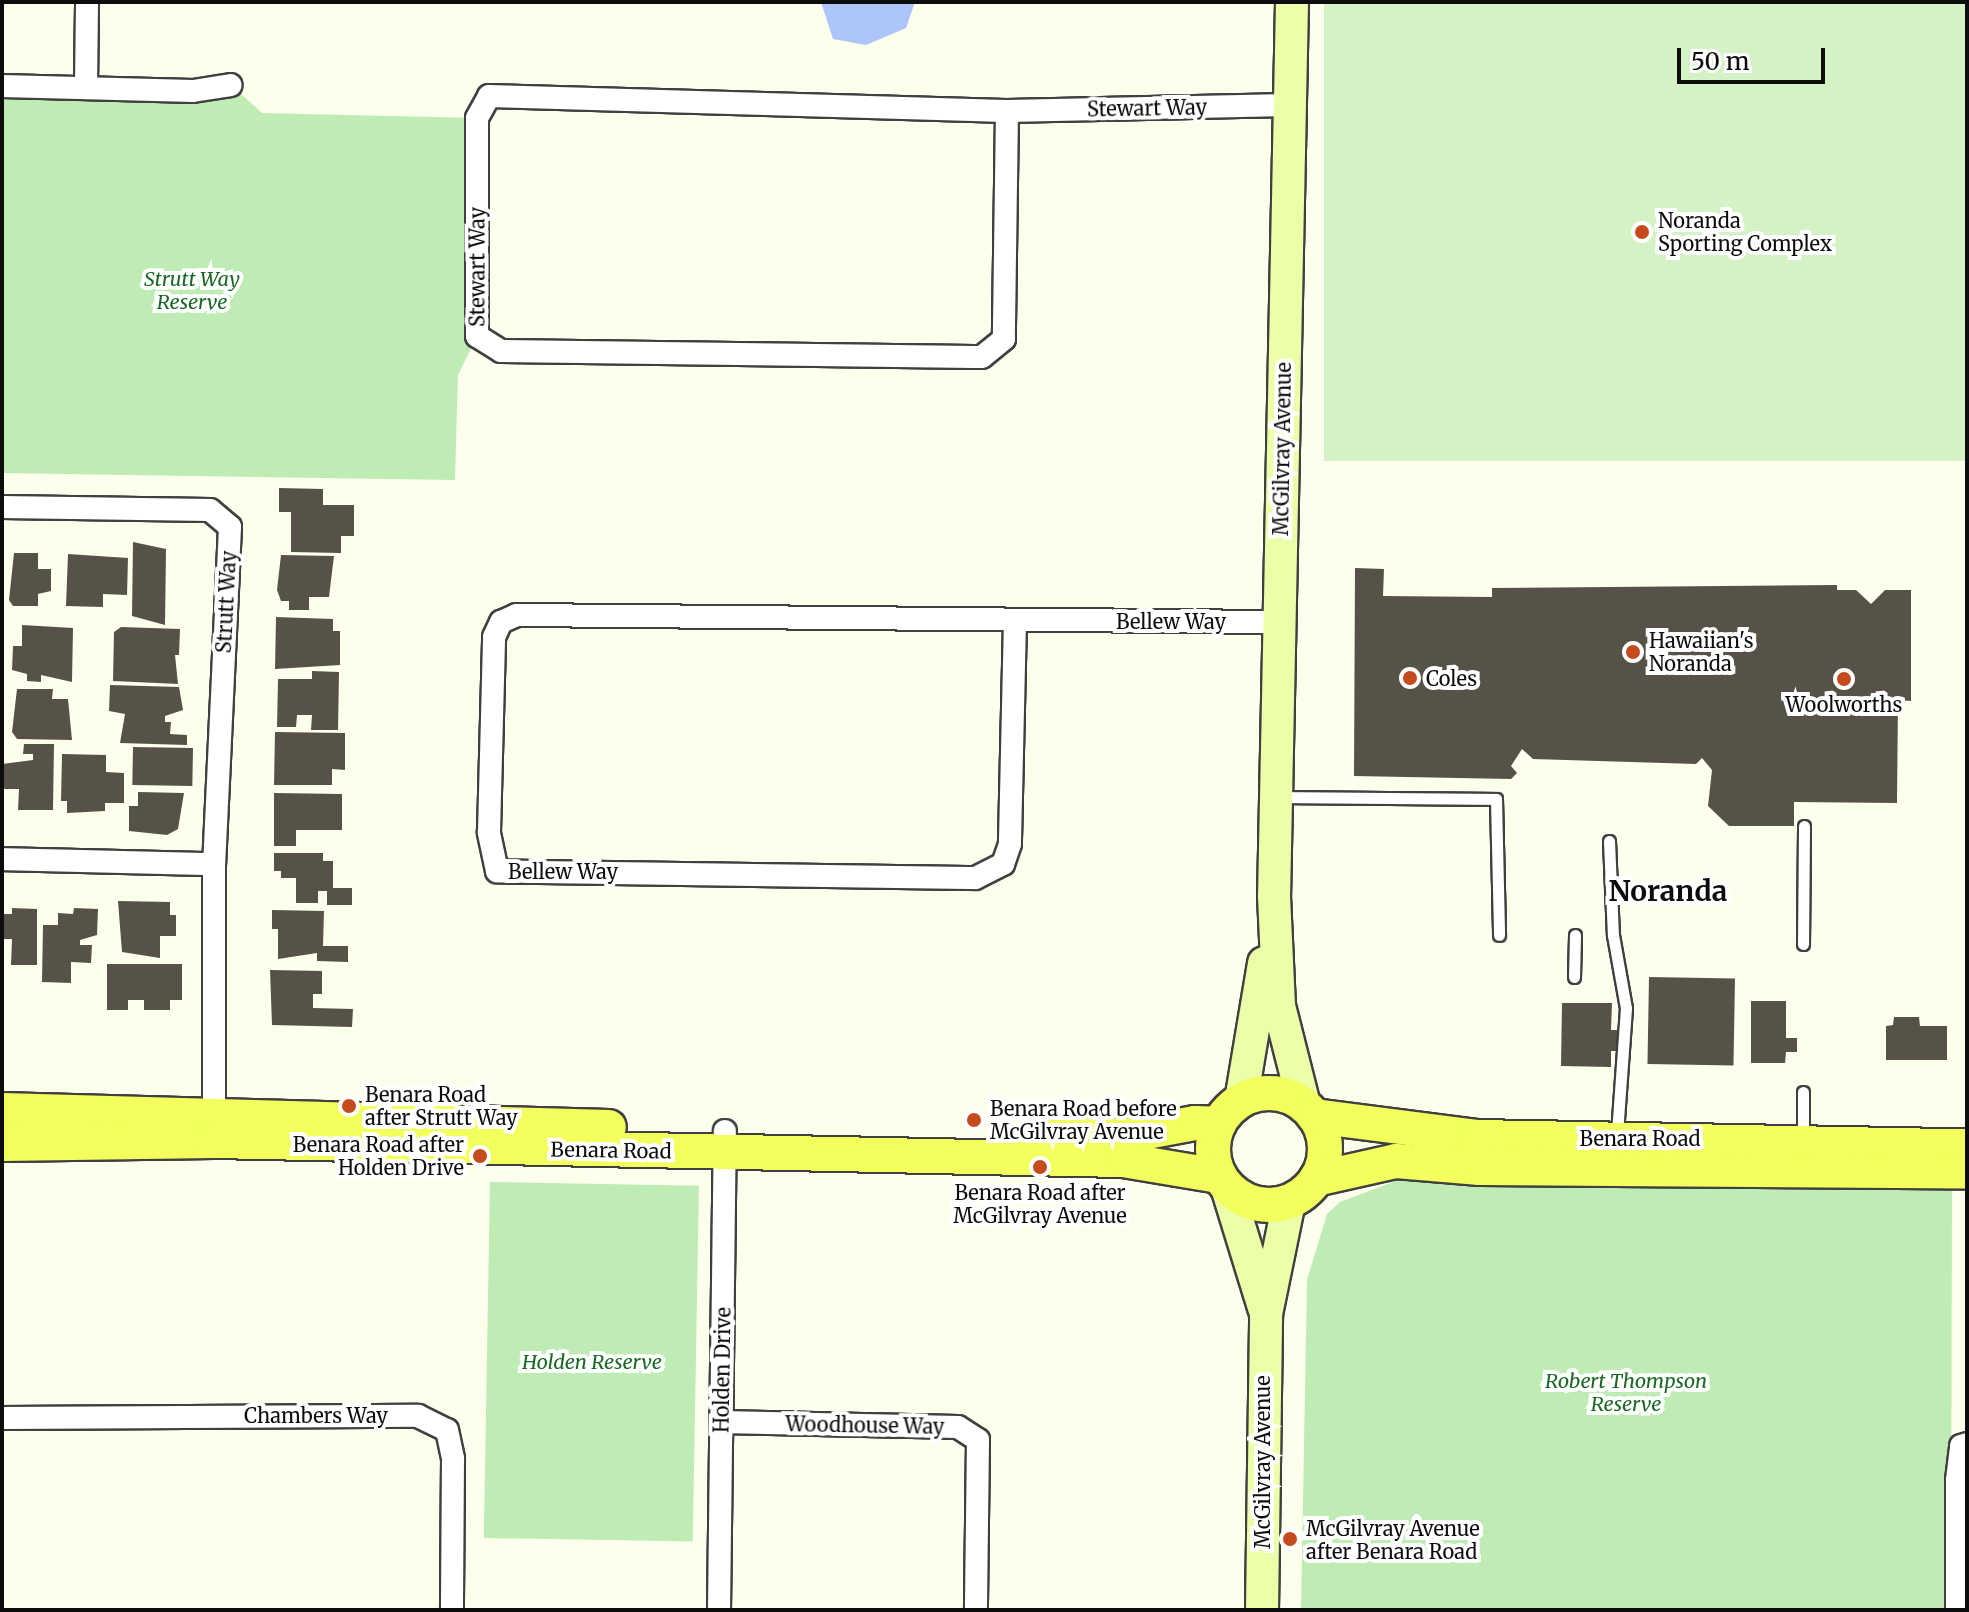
<!DOCTYPE html>
<html>
<head>
<meta charset="utf-8">
<style>
	body { margin:0 }
	#map { position:relative; width:1969px; height:1612px; overflow:hidden; background:#fdffed; font-family:Merriweather,serif }
	div>[style] { position:absolute }
	.green>* { inset:0; background:#bfecb4; transform-origin:0 0 }
	.pitch>* { inset:0; background:#d5f2c6; transform-origin:0 0 }
	.water>* { inset:0; background:#aec5fa }
	.building>* { inset:0; background:#565248; transform-origin:0 0 }
	.roads { filter:drop-shadow(2px 0 #404040) drop-shadow(-2px 0 #404040) drop-shadow(0 2px #404040) drop-shadow(0 -2px #404040) }
	.service>* { height:11px; margin:-5.5px; padding:0 5.5px; transform-origin:5.5px; border-radius:5.5px; background:#fff }
	.minor>* { height:22px; margin:-11px; padding:0 11px; transform-origin:11px; border-radius:11px; background:#fff }
	.secondary>* { height:32px; margin:-16px; padding:0 16px; transform-origin:16px; border-radius:16px; background:#ecffa8 }
	.primary>* { height:34px; margin:-17px; padding:0 17px; transform-origin:17px; border-radius:17px; background:#f2ff5d }
	.primary>.ring { margin:-17px; padding:0; box-sizing:content-box; background:none; border:34px solid #f2ff5d; border-radius:50% }
	.dots>* { width:22px; height:22px; translate:-50% -50%; box-sizing:border-box; border:4px solid #fff; border-radius:50% }
	span { translate:-50% -50%; white-space:nowrap; text-align:center; line-height:1.15; -webkit-text-stroke:8px #fff; paint-order:stroke }
	.street-label { font-size:20px; color:#0d0d0d }
	.poi-label { font-size:20px; color:#0d0d0d }
	.left { translate:0 -50%; text-align:left }
	.right { translate:-100% -50%; text-align:right }
	.park-label { font-size:20px; color:#196823; font-style:italic }
	.district-label { font-size:28px; color:#0d0d0d; font-weight:700 }
	.frame { position:absolute; inset:0; border:4px solid #0d0d0d; pointer-events:none }
	.scale { position:absolute; left:1677px; top:48px; width:148px; height:36px; box-sizing:border-box; border:4px solid #0d0d0d; border-top:0; padding-left:10px; font-size:24px; line-height:28px; white-space:nowrap; color:#0d0d0d; -webkit-text-stroke:6px #fff; paint-order:stroke }
</style>
</head>
<body>
<div id="map">
	<div class="green">
		<div style="clip-path:polygon(231px 85px,262px 113px,477px 118px,477px 336px,458px 375px,455px 480px,2px 473px,2px 86px)"></div>
		<div style="clip-path:polygon(1444px 1176px,1952px 1178px,1951px 1610px,1301px 1610px,1307px 1280px,1327px 1214px,1340px 1202px,1398px 1180px)"></div>
		<div style="left:490px;top:1182px;width:209px;height:356px;rotate:1deg"></div>
	</div>
	<div class="pitch">
		<div style="left:1324px;top:2px;width:643px;height:459px"></div>
	</div>
	<div class="water">
		<div style="clip-path:polygon(821px 2px,915px 2px,906px 28px,866px 45px,833px 39px)"></div>
	</div>
	<div class="building">
		<div style="clip-path:polygon(279px 488px,323px 489px,323px 505px,354px 505px,354px 536px,341px 536px,341px 553px,291px 552px,291px 512px,279px 512px)"></div>
		<div style="clip-path:polygon(133px 542px,166px 549px,165px 625px,132px 616px)"></div>
		<div style="clip-path:polygon(14px 553px,38px 553px,38px 569px,51px 569px,51px 591px,38px 594px,38px 606px,13px 606px,9px 600px)"></div>
		<div style="clip-path:polygon(68px 554px,128px 558px,127px 595px,103px 594px,103px 607px,66px 606px)"></div>
		<div style="clip-path:polygon(281px 555px,334px 556px,329px 597px,309px 597px,309px 610px,289px 610px,289px 601px,281px 601px,277px 590px)"></div>
		<div style="clip-path:polygon(1355px 568px,1384px 569px,1383px 596px,1492px 597px,1492px 588px,1837px 585px,1837px 590px,1856px 590px,1871px 604px,1885px 590px,1911px 590px,1911px 701px,1898px 700px,1897px 803px,1794px 802px,1794px 826px,1729px 826px,1708px 806px,1712px 770px,1702px 758px,1696px 764px,1533px 759px,1522px 749px,1511px 766px,1517px 773px,1511px 779px,1354px 776px)"></div>
		<div style="clip-path:polygon(276px 617px,333px 619px,333px 631px,340px 631px,340px 665px,275px 669px)"></div>
		<div style="clip-path:polygon(22px 625px,73px 628px,72px 682px,41px 675px,41px 682px,27px 681px,27px 674px,12px 670px,13px 646px,22px 646px)"></div>
		<div style="clip-path:polygon(121px 627px,180px 629px,179px 655px,175px 655px,178px 684px,113px 681px,114px 632px)"></div>
		<div style="clip-path:polygon(312px 671px,339px 672px,338px 730px,311px 730px,312px 715px,297px 715px,296px 727px,277px 727px,278px 679px,312px 679px)"></div>
		<div style="clip-path:polygon(110px 685px,179px 687px,183px 710px,165px 716px,165px 722px,171px 722px,170px 734px,187px 735px,187px 745px,120px 743px,125px 714px,109px 711px)"></div>
		<div style="clip-path:polygon(17px 689px,53px 689px,52px 699px,68px 699px,72px 740px,17px 739px,12px 732px)"></div>
		<div style="clip-path:polygon(275px 732px,345px 733px,345px 770px,332px 769px,332px 785px,274px 785px)"></div>
		<div style="clip-path:polygon(24px 744px,54px 744px,53px 810px,18px 810px,19px 789px,2px 789px,2px 764px,33px 760px,33px 754px,23px 754px)"></div>
		<div style="left:133px;top:747px;width:60px;height:38px;rotate:1deg"></div>
		<div style="clip-path:polygon(62px 754px,106px 755px,106px 772px,124px 773px,124px 803px,105px 803px,105px 811px,67px 813px,67px 801px,61px 801px)"></div>
		<div style="clip-path:polygon(138px 792px,184px 793px,178px 829px,167px 835px,129px 831px,129px 806px,138px 806px)"></div>
		<div style="clip-path:polygon(274px 793px,342px 794px,342px 830px,296px 830px,296px 846px,274px 846px)"></div>
		<div style="clip-path:polygon(274px 853px,323px 853px,323px 861px,333px 861px,333px 888px,352px 888px,352px 905px,327px 905px,327px 891px,318px 891px,318px 903px,296px 903px,296px 878px,281px 878px,281px 871px,274px 871px)"></div>
		<div style="clip-path:polygon(118px 901px,170px 902px,170px 915px,176px 915px,176px 936px,160px 936px,160px 958px,122px 952px)"></div>
		<div style="clip-path:polygon(12px 908px,37px 909px,37px 965px,11px 965px,12px 939px,2px 939px,2px 914px,12px 914px)"></div>
		<div style="clip-path:polygon(74px 908px,98px 909px,97px 935px,80px 940px,80px 945px,92px 945px,91px 963px,71px 962px,71px 983px,42px 982px,43px 925px,58px 925px,58px 913px,73px 914px)"></div>
		<div style="clip-path:polygon(272px 910px,324px 911px,323px 946px,348px 946px,348px 962px,317px 961px,317px 953px,278px 959px,278px 929px,272px 929px)"></div>
		<div style="clip-path:polygon(107px 964px,182px 964px,182px 1000px,170px 1000px,170px 1010px,144px 1010px,144px 1000px,128px 1000px,128px 1010px,107px 1010px)"></div>
		<div style="clip-path:polygon(270px 970px,322px 971px,322px 994px,313px 994px,313px 1008px,353px 1009px,352px 1027px,272px 1025px)"></div>
		<div style="left:1649px;top:977px;width:86px;height:87px;rotate:1deg"></div>
		<div style="clip-path:polygon(1751px 1001px,1786px 1001px,1786px 1038px,1797px 1038px,1797px 1052px,1786px 1052px,1785px 1063px,1751px 1063px)"></div>
		<div style="clip-path:polygon(1562px 1003px,1612px 1003px,1611px 1030px,1622px 1030px,1621px 1051px,1611px 1051px,1611px 1067px,1561px 1066px)"></div>
		<div style="clip-path:polygon(1894px 1017px,1919px 1017px,1920px 1026px,1947px 1026px,1947px 1060px,1886px 1060px,1886px 1026px,1893px 1025px)"></div>
	</div>
	<div class="roads">
		<div class="service">
			<div style="left:1280px;top:797px;width:216px;rotate:0.5deg"></div>
			<div style="left:1496px;top:799px;width:136px;rotate:88.7deg"></div>
			<div style="left:1609px;top:841px;width:94px;rotate:87.6deg"></div>
			<div style="left:1613px;top:935px;width:74px;rotate:79.9deg"></div>
			<div style="left:1626px;top:1008px;width:126px;rotate:94.1deg"></div>
			<div style="left:1803px;top:944px;width:118px;rotate:-89.5deg"></div>
			<div style="left:1574px;top:977px;width:42px;rotate:-88.6deg"></div>
			<div style="left:1803px;top:1092px;width:47px;rotate:90deg"></div>
		</div>
		<div class="minor">
			<div style="left:2px;top:86px;width:191px;rotate:1.5deg"></div>
			<div style="left:193px;top:91px;width:38px;rotate:-9deg"></div>
			<div style="left:86px;top:86px;width:84px;rotate:-89.3deg"></div>
			<div style="left:1007px;top:111px;width:228px;rotate:90.8deg"></div>
			<div style="left:1004px;top:339px;width:28px;rotate:141deg"></div>
			<div style="left:982px;top:357px;width:481px;rotate:-179.3deg"></div>
			<div style="left:501px;top:351px;width:28px;rotate:-148deg"></div>
			<div style="left:477px;top:336px;width:218px;rotate:-90deg"></div>
			<div style="left:477px;top:118px;width:25px;rotate:-61deg"></div>
			<div style="left:489px;top:96px;width:518px;rotate:1.66deg"></div>
			<div style="left:1007px;top:111px;width:281px;rotate:-1.2deg"></div>
			<div style="left:2px;top:507px;width:208px;rotate:0.8deg"></div>
			<div style="left:210px;top:510px;width:26px;rotate:40deg"></div>
			<div style="left:230px;top:527px;width:337px;rotate:92.7deg"></div>
			<div style="left:214px;top:864px;width:264px;rotate:90deg"></div>
			<div style="left:1015px;top:620px;width:224px;rotate:91.3deg"></div>
			<div style="left:1010px;top:844px;width:21px;rotate:109deg"></div>
			<div style="left:1003px;top:864px;width:31px;rotate:153deg"></div>
			<div style="left:975px;top:878px;width:478px;rotate:-179.2deg"></div>
			<div style="left:497px;top:871px;width:40px;rotate:-102deg"></div>
			<div style="left:489px;top:832px;width:195px;rotate:-88.5deg"></div>
			<div style="left:494px;top:637px;width:17px;rotate:-65deg"></div>
			<div style="left:501px;top:622px;width:17px;rotate:-24deg"></div>
			<div style="left:517px;top:615px;width:762px;rotate:0.53deg"></div>
			<div style="left:2px;top:859px;width:212px;rotate:1.4deg"></div>
			<div style="left:2px;top:1418px;width:416px;rotate:-0.3deg"></div>
			<div style="left:418px;top:1416px;width:32px;rotate:26deg"></div>
			<div style="left:447px;top:1430px;width:30px;rotate:78deg"></div>
			<div style="left:453px;top:1459px;width:151px;rotate:90.4deg"></div>
			<div style="left:721px;top:1422px;width:237px;rotate:1.2deg"></div>
			<div style="left:958px;top:1427px;width:24px;rotate:33deg"></div>
			<div style="left:978px;top:1440px;width:170px;rotate:90.7deg"></div>
			<div style="left:719px;top:1610px;width:479px;rotate:-89.3deg"></div>
			<div style="left:1957px;top:1610px;width:130px;rotate:-90deg"></div>
			<div style="left:1957px;top:1480px;width:34px;rotate:-83deg"></div>
			<div style="left:1961px;top:1446px;width:6px;rotate:-18deg"></div>
		</div>
		<div class="secondary">
			<div style="left:1292px;top:2px;width:894px;rotate:91.15deg"></div>
			<div style="left:1274px;top:896px;width:110px;rotate:87.4deg"></div>
			<div style="left:1279px;top:1006px;width:102px;rotate:75.8deg"></div>
			<div style="left:1241px;top:1101px;width:140px;rotate:-80.5deg"></div>
			<div style="left:1227px;top:1187px;width:126px;rotate:72.9deg"></div>
			<div style="left:1262px;top:1610px;width:296px;rotate:-89.2deg"></div>
			<div style="left:1266px;top:1314px;width:114px;rotate:-78.4deg"></div>
		</div>
		<div class="primary">
			<div class="ring" style="left:1213px;top:1093px;width:78px;height:78px"></div>
			<div style="left:2px;top:1110px;width:607px;rotate:1.6deg"></div>
			<div style="left:1314px;top:1116px;width:164px;rotate:7.3deg"></div>
			<div style="left:1477px;top:1137px;width:490px;rotate:1.1deg"></div>
			<div style="left:1038px;top:1135px;width:87px;rotate:0.7deg"></div>
			<div style="left:1125px;top:1136px;width:71px;rotate:-10.5deg"></div>
			<div style="left:1195px;top:1123px;width:24px;rotate:2deg"></div>
			<div style="left:2px;top:1144px;width:212px;rotate:-0.8deg"></div>
			<div style="left:214px;top:1141px;width:909px;rotate:1.2deg"></div>
			<div style="left:1123px;top:1160px;width:97px;rotate:9.5deg"></div>
			<div style="left:1316px;top:1179px;width:82px;rotate:-12.7deg"></div>
			<div style="left:1396px;top:1161px;width:84px;rotate:4.8deg"></div>
			<div style="left:1480px;top:1168px;width:487px;rotate:0.4deg"></div>
		</div>
	</div>
	<div class="dots">
		<div style="left:1642px;top:232px;background:#c54b1d"></div>
		<div style="left:1633px;top:652px;background:#c54b1d"></div>
		<div style="left:1410px;top:678px;background:#c54b1d"></div>
		<div style="left:1844px;top:679px;background:#c54b1d"></div>
		<div style="left:349px;top:1106px;background:#c54b1d"></div>
		<div style="left:974px;top:1120px;background:#c54b1d"></div>
		<div style="left:480px;top:1156px;background:#c54b1d"></div>
		<div style="left:1040px;top:1167px;background:#c54b1d"></div>
		<div style="left:1290px;top:1539px;background:#c54b1d"></div>
	</div>
	<div class="street-label">
		<span style="left:1147px;top:108px;rotate:-1deg">Stewart Way</span>
		<span style="left:477px;top:267px;rotate:-90deg">Stewart Way</span>
		<span style="left:1282px;top:449px;rotate:-89deg">McGilvray Avenue</span>
		<span style="left:226px;top:602px;rotate:-87deg">Strutt Way</span>
		<span style="left:1171px;top:621px">Bellew Way</span>
		<span style="left:563px;top:871px">Bellew Way</span>
		<span style="left:1640px;top:1138px">Benara Road</span>
		<span style="left:611px;top:1150px;rotate:1deg">Benara Road</span>
		<span style="left:722px;top:1370px;rotate:-89deg">Holden Drive</span>
		<span style="left:316px;top:1415px">Chambers Way</span>
		<span style="left:865px;top:1425px;rotate:1deg">Woodhouse Way</span>
		<span style="left:1262px;top:1462px;rotate:-90deg">McGilvray Avenue</span>
	</div>
	<div class="poi-label">
		<span class="left" style="left:1658px;top:232px">Noranda<br>Sporting Complex</span>
		<span class="left" style="left:1649px;top:652px">Hawaiian's<br>Noranda</span>
		<span class="left" style="left:1426px;top:678px">Coles</span>
		<span style="left:1844px;top:704px">Woolworths</span>
		<span class="left" style="left:365px;top:1106px">Benara Road<br>after Strutt Way</span>
		<span class="left" style="left:990px;top:1120px">Benara Road before<br>McGilvray Avenue</span>
		<span class="right" style="left:464px;top:1156px">Benara Road after<br>Holden Drive</span>
		<span style="left:1040px;top:1204px">Benara Road after<br>McGilvray Avenue</span>
		<span class="left" style="left:1306px;top:1540px">McGilvray Avenue<br>after Benara Road</span>
	</div>
	<div class="park-label">
		<span style="left:192px;top:290px">Strutt Way<br>Reserve</span>
		<span style="left:592px;top:1361px">Holden Reserve</span>
		<span style="left:1626px;top:1392px">Robert Thompson<br>Reserve</span>
	</div>
	<div class="district-label">
		<span style="left:1668px;top:891px">Noranda</span>
	</div>
	<div class="frame"></div>
	<div class="scale">50 m</div>
</div>
</body>
</html>
